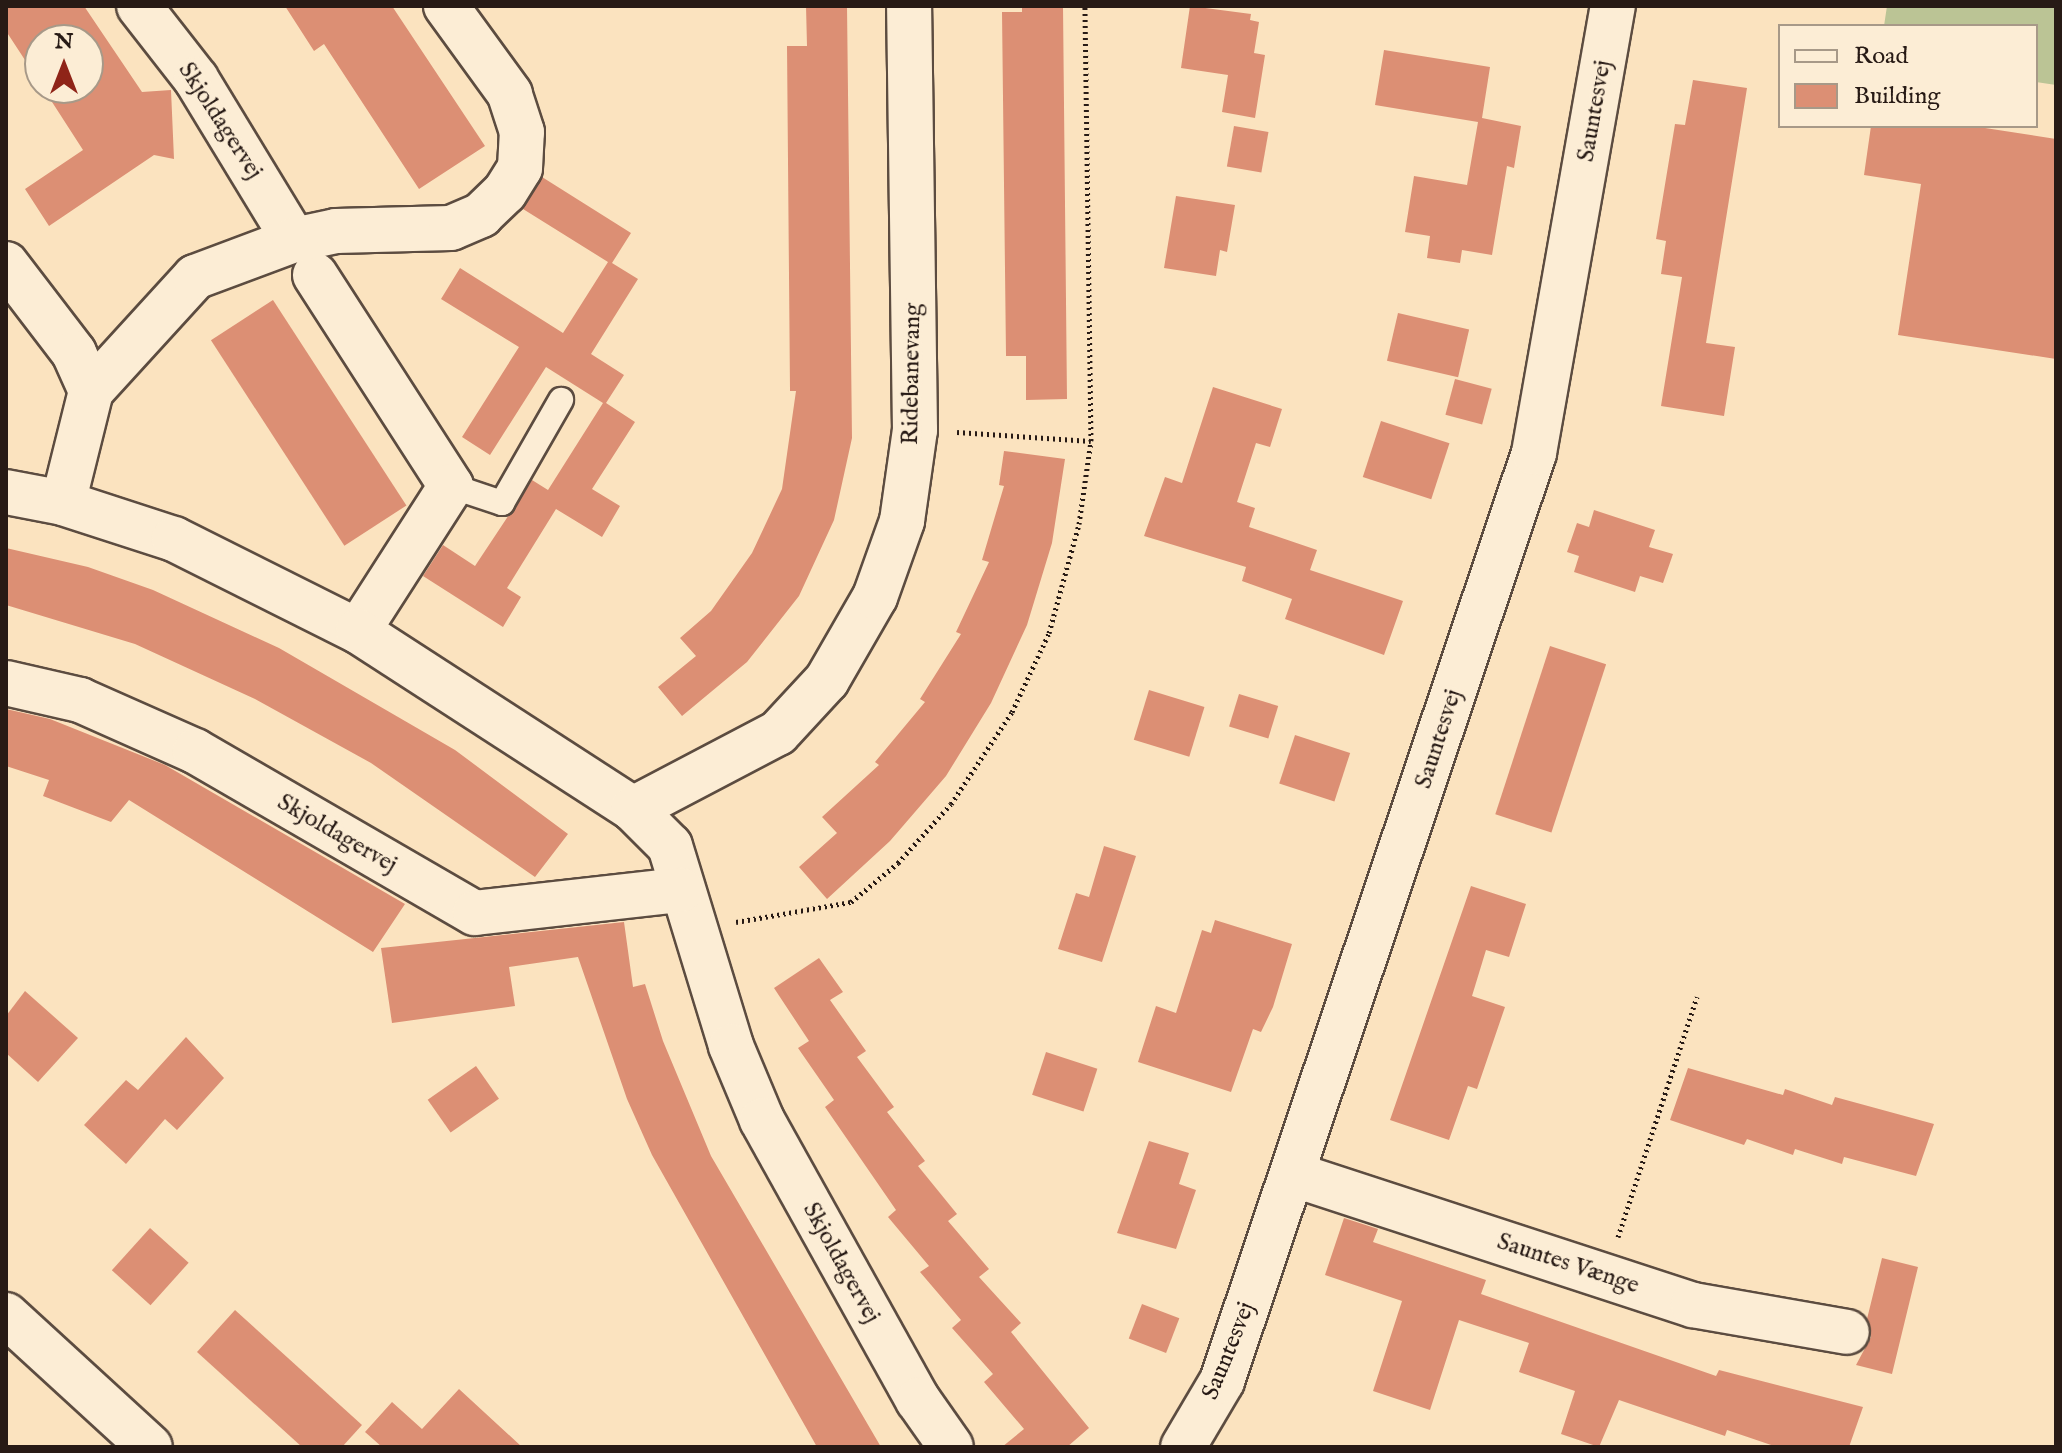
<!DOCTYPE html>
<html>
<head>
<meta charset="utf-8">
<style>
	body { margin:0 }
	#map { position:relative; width:2062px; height:1453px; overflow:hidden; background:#fbe3bf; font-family:"IM FELL English",serif }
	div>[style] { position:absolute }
	.green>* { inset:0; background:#bbc495 }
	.building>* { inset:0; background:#dc8f74; transform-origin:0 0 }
	.path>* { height:5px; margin-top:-2.5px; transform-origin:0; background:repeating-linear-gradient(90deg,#271a15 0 2px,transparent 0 6px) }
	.roads { filter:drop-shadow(2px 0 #5c4c40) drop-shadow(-2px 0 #5c4c40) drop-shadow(0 2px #5c4c40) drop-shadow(0 -2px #5c4c40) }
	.lane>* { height:24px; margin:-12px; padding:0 12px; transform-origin:12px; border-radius:12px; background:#fcedd5 }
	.street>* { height:44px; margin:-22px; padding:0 22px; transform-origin:22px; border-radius:22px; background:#fcedd5 }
	.secondary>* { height:44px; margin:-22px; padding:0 22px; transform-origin:22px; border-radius:22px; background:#fcedd5 }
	span { translate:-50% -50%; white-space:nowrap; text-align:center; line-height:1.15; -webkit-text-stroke:8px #fcedd5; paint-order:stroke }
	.street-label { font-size:24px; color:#271a15 }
	.frame { position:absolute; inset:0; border:8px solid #271a15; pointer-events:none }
	.legend { position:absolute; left:1778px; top:24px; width:260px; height:104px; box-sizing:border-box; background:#fcedd5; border:2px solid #a79988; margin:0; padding:10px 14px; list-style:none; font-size:24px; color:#271a15 }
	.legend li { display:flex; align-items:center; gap:16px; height:40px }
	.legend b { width:40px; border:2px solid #a79988 }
	.north { position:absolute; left:24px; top:24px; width:80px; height:80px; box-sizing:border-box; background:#fcedd5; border:2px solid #a79988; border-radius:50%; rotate:0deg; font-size:22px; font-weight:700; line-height:32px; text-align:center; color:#271a15 }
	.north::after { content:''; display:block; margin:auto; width:28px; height:36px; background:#8f2418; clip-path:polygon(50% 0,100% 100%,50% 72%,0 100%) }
</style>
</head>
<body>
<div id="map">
	<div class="green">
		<div style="clip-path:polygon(1887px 6px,2056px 6px,2056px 85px,2036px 82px,2036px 26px,1884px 26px)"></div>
	</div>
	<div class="building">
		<div style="clip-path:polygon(6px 6px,84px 6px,142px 92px,171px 90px,174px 159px,154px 155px,49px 226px,25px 189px,83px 150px,43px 88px,88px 88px,88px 40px,40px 40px,40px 83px,6px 31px)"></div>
		<div style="clip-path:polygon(285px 6px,392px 6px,485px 146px,419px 189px,324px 44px,314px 51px)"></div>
		<div style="clip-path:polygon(806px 6px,847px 6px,852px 438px,834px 520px,799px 596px,747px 662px,682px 716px,658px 687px,696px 656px,680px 638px,711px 611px,752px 553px,782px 489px,796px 391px,790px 391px,787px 46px,807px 46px)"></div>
		<div style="clip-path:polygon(1022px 6px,1063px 6px,1067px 399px,1026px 400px,1026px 356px,1006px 356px,1002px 12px,1022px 12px)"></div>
		<div style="clip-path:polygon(1190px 6px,1251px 14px,1250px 20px,1259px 22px,1254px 53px,1265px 55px,1255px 118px,1222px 112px,1228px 75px,1181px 68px)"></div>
		<div style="clip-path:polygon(1384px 50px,1490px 67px,1482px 118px,1521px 126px,1514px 168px,1507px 166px,1492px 255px,1462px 250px,1460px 263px,1427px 258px,1430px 236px,1405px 232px,1414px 176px,1467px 185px,1478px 122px,1375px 105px)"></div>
		<div style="clip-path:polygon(1693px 80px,1747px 88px,1706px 343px,1735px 347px,1724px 416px,1661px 406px,1682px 277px,1661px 274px,1666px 241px,1656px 239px,1675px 124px,1685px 125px)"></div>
		<div style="left:1234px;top:126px;width:35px;height:41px;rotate:10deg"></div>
		<div style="clip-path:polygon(1871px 126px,1972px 126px,2056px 139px,2056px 359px,1898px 335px,1921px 184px,1864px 175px)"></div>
		<div style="clip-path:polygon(542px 177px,631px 233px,612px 263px,638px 279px,591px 354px,624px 375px,606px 403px,635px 422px,592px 489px,620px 506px,602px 537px,556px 509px,507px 588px,521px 597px,503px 627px,423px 576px,443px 545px,475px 566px,532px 480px,548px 490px,603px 403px,546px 367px,490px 455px,462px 437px,519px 347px,441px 299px,460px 268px,563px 333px,608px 262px,523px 209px)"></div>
		<div style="clip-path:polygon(1176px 196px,1235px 205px,1227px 252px,1220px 250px,1216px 276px,1164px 268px)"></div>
		<div style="left:273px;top:300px;width:245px;height:74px;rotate:57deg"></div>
		<div style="left:1398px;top:313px;width:73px;height:49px;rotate:13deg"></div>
		<div style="left:1455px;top:379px;width:38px;height:37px;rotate:15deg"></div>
		<div style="clip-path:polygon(1213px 387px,1282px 409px,1270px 447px,1256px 443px,1237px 502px,1255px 508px,1249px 527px,1317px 550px,1310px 570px,1403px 601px,1384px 655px,1285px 619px,1292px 599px,1242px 581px,1246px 567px,1144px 536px,1165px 477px,1182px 483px)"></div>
		<div style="left:1381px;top:421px;width:72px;height:59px;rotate:18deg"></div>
		<div style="clip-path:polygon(1004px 451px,1065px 459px,1052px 543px,1027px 625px,991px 703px,946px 776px,890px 841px,827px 899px,799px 867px,837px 833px,822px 817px,879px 765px,875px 762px,925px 702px,920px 699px,961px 634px,956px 632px,989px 562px,982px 560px,1004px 486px,999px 485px)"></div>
		<div style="clip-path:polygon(1594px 510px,1655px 530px,1649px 547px,1673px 554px,1663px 583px,1640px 576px,1635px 592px,1574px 572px,1579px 556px,1567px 552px,1577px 523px,1589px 527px)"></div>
		<div style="clip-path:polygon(6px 548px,88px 567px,153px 590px,279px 648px,455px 750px,568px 834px,535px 877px,371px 763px,255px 699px,135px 644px,6px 605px)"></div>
		<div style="left:1550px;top:646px;width:59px;height:177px;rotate:18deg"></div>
		<div style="left:1149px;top:690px;width:58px;height:52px;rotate:17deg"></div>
		<div style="left:1239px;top:694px;width:41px;height:34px;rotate:17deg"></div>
		<div style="clip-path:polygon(6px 709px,50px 719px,165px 765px,405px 904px,373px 952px,129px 800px,111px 822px,43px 796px,49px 780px,6px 766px)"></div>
		<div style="left:1295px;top:735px;width:58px;height:51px;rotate:18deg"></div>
		<div style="clip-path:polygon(1104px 846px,1136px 856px,1102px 962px,1058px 949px,1076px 893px,1089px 897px)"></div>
		<div style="clip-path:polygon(1471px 886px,1526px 904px,1509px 957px,1486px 950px,1472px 996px,1505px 1007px,1477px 1089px,1468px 1086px,1449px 1140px,1390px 1120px)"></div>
		<div style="clip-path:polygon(1215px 920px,1292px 944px,1273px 1007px,1261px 1032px,1253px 1029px,1231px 1092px,1138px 1062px,1156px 1006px,1176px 1013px,1202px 930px,1211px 933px)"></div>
		<div style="clip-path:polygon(624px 922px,633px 987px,645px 984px,663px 1041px,711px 1156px,881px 1447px,817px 1447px,652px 1155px,627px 1099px,578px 957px,509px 967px,515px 1006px,392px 1023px,381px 948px)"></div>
		<div style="clip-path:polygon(819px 958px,843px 992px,830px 1000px,866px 1051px,857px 1057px,894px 1107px,887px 1112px,925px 1161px,918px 1166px,957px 1214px,948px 1221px,989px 1269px,979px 1277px,1021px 1323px,1011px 1332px,1089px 1428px,1067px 1447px,1002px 1447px,1024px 1429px,984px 1382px,993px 1374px,952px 1328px,961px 1320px,920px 1272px,929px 1266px,888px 1217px,896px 1210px,825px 1107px,834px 1100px,798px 1048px,809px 1041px,774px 988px)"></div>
		<div style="clip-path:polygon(25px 991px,78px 1038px,38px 1082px,6px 1053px,6px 1016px)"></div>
		<div style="clip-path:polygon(186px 1037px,224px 1078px,177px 1130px,165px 1119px,126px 1164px,84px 1125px,126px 1080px,138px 1090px)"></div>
		<div style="left:1046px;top:1052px;width:54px;height:45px;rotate:18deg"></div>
		<div style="left:476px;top:1066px;width:40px;height:59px;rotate:55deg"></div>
		<div style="clip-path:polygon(1688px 1068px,1783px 1095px,1785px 1089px,1832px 1105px,1835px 1097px,1934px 1124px,1916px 1176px,1844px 1157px,1842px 1164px,1795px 1149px,1793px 1155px,1747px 1139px,1744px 1145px,1670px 1120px)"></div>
		<div style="clip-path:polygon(1149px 1141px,1189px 1153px,1179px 1184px,1196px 1190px,1176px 1249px,1117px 1233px)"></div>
		<div style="clip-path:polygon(1344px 1218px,1378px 1229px,1373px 1242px,1486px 1280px,1481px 1294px,1716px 1376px,1719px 1370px,1863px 1407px,1849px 1447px,1777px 1447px,1727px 1430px,1725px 1436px,1619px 1400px,1599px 1447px,1561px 1434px,1575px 1391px,1519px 1372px,1529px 1343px,1459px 1320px,1430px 1410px,1373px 1391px,1402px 1301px,1325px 1275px)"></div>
		<div style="left:150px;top:1228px;width:52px;height:57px;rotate:42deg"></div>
		<div style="clip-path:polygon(1882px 1258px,1918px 1267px,1892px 1374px,1856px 1365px,1871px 1337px,1867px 1319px)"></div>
		<div style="left:1142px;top:1304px;width:40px;height:37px;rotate:21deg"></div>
		<div style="clip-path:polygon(235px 1310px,362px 1425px,342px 1447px,302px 1447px,197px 1352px)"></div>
		<div style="clip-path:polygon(459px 1389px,522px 1447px,382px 1447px,365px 1432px,392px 1402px,422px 1429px)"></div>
	</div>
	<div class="path">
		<div style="left:957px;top:432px;width:134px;rotate:3.8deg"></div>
		<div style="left:736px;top:922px;width:117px;rotate:-9.9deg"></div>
		<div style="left:851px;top:902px;width:61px;rotate:-39.7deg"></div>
		<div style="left:898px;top:863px;width:79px;rotate:-48.1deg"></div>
		<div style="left:951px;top:804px;width:110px;rotate:-56.5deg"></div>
		<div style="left:1012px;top:712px;width:87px;rotate:-64.9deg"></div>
		<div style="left:1049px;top:633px;width:113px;rotate:-74.6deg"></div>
		<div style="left:1079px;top:524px;width:84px;rotate:-81.8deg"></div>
		<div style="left:1091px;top:441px;width:435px;rotate:-90.8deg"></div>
		<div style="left:1618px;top:1237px;width:253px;rotate:-71.8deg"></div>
	</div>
	<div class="roads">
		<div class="lane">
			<div style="left:451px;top:486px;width:54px;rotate:18.4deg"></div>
			<div style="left:502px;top:503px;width:119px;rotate:-60.2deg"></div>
		</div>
		<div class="street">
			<div style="left:139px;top:6px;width:93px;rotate:52deg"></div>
			<div style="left:196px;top:79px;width:188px;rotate:58.7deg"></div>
			<div style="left:6px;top:264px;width:112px;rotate:52.6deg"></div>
			<div style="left:74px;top:353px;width:42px;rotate:65.9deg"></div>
			<div style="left:91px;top:391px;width:115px;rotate:104deg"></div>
			<div style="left:315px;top:275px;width:251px;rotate:57.2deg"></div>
			<div style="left:451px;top:486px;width:172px;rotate:122.7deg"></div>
			<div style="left:91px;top:391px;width:154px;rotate:-47.6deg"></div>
			<div style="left:195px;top:277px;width:106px;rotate:-20.5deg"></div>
			<div style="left:294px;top:240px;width:43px;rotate:-12.1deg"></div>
			<div style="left:336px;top:231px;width:115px;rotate:-1.5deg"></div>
			<div style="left:451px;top:228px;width:33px;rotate:-23deg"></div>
			<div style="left:481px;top:215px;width:33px;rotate:-44deg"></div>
			<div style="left:505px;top:192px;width:28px;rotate:-58deg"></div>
			<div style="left:520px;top:168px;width:36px;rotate:-87deg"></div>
			<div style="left:522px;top:132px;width:40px;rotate:-108deg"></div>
			<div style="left:510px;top:94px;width:109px;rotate:-126deg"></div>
			<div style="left:6px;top:492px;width:58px;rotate:10.9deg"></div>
			<div style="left:63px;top:503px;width:117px;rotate:18deg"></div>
			<div style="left:174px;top:539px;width:206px;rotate:26.6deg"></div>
			<div style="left:358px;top:631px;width:328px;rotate:32.9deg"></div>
			<div style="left:633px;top:809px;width:52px;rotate:45deg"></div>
			<div style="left:670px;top:846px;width:209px;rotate:73deg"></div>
			<div style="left:731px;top:1046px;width:80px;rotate:67.3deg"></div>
			<div style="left:762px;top:1120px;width:321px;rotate:60.9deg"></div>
			<div style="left:918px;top:1400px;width:57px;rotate:54.9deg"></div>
			<div style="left:6px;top:683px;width:76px;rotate:12.9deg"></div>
			<div style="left:80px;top:700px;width:126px;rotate:23.9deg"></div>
			<div style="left:195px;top:751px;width:323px;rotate:30.1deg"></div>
			<div style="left:475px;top:913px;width:207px;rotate:-6.4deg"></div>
			<div style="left:633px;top:809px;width:164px;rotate:-27.7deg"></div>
			<div style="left:778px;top:733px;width:72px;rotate:-47.2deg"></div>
			<div style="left:827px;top:680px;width:96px;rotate:-60deg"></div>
			<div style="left:875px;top:597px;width:81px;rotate:-70.4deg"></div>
			<div style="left:902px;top:521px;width:92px;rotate:-81.9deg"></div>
			<div style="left:915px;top:430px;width:424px;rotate:-90.8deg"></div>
			<div style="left:1295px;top:1175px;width:419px;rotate:18.1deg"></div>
			<div style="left:1693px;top:1305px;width:156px;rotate:9.9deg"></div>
			<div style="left:1183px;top:1447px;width:77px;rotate:-59.4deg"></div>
			<div style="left:1222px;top:1381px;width:979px;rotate:-71.42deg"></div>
			<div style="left:1534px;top:453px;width:454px;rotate:-80deg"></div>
		</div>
		<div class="secondary">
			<div style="left:6px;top:1315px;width:195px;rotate:42.5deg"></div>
		</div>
	</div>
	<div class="street-label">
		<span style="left:1595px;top:111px;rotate:-80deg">Sauntesvej</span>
		<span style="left:220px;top:121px;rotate:57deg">Skjoldagervej</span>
		<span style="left:912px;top:374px;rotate:-89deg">Ridebanevang</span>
		<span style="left:1439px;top:739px;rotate:-72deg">Sauntesvej</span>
		<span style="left:337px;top:834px;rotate:30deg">Skjoldagervej</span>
		<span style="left:841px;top:1263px;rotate:61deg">Skjoldagervej</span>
		<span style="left:1568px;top:1264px;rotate:18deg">Sauntes Vænge</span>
		<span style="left:1229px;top:1351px;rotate:-68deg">Sauntesvej</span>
	</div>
	<div class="frame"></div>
	<ul class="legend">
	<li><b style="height:10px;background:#fcedd5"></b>Road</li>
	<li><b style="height:22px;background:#dc8f74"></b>Building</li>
	</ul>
	<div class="north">N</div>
</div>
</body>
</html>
